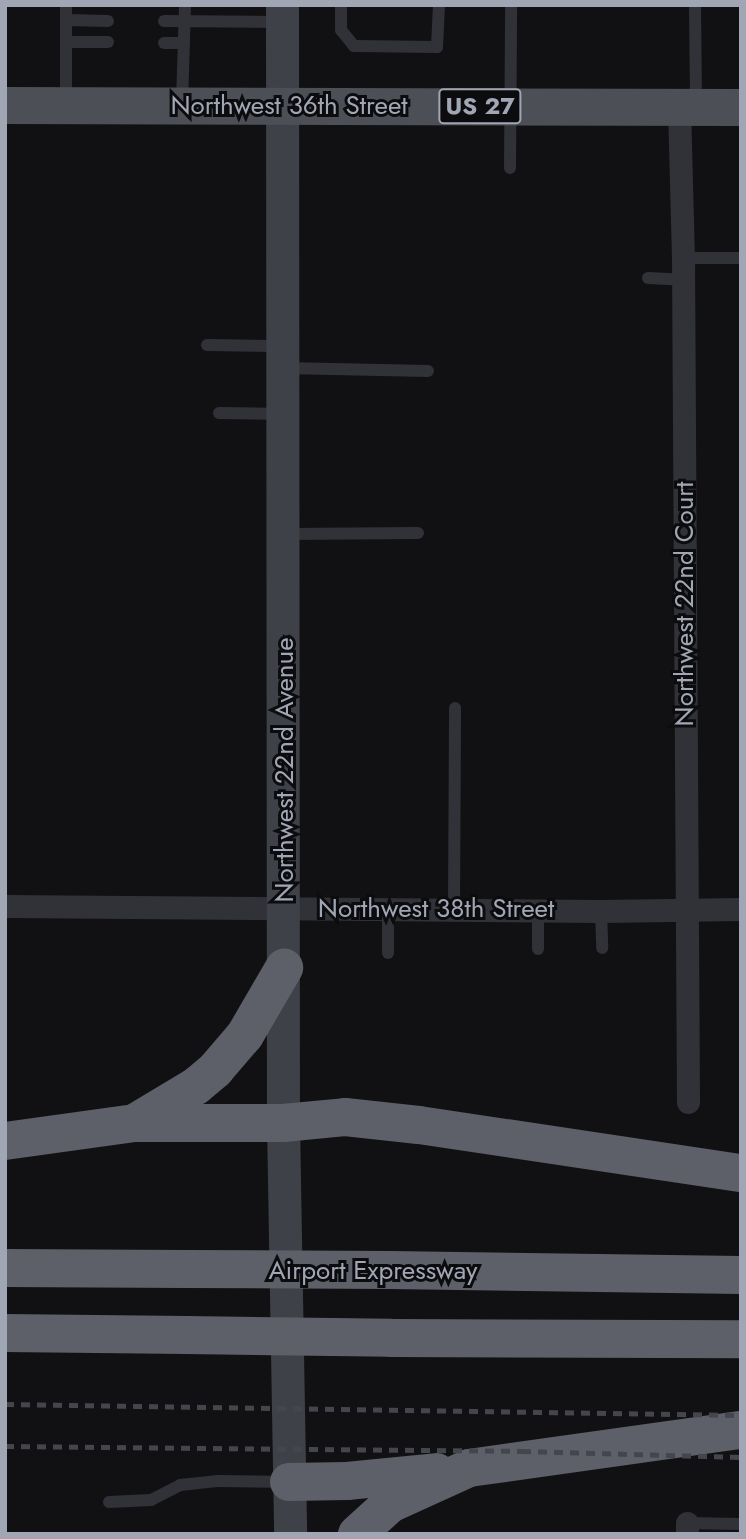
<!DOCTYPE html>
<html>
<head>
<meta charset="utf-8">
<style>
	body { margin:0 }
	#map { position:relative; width:746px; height:1539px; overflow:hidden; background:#111113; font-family:Jost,sans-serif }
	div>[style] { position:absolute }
	.lane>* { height:12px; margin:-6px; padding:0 6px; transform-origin:6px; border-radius:6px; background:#313238 }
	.street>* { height:23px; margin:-11.5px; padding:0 11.5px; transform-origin:11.5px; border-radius:11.5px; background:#313238 }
	.secondary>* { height:33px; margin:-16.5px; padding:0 16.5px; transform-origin:16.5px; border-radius:16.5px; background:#3f4148 }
	.primary>* { height:37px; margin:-18.5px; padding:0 18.5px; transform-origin:18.5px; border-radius:18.5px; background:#4d4f57 }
	.highway>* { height:38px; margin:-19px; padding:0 19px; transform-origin:19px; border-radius:19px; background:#5d6069 }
	.rail>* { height:5px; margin-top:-2.5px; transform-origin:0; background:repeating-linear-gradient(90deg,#44464d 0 9px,transparent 0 16px) }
	.highway-bridge>* { height:38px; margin:-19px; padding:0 19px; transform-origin:19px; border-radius:19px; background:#5d6069 }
	span { translate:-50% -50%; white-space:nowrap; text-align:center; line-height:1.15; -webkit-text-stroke:6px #0c0c0e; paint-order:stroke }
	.shield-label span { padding:2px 5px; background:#0c0c0e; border:2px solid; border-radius:5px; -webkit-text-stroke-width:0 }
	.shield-label { font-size:24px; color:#a1a6b5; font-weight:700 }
	.street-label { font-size:26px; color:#a1a6b5 }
	.frame { position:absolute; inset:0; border:7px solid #a1a6b5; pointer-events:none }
</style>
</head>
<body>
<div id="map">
	<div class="lane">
		<div style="left:66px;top:5px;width:96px;rotate:90deg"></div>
		<div style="left:341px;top:5px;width:25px;rotate:90deg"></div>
		<div style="left:341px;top:30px;width:21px;rotate:51deg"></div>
		<div style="left:354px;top:46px;width:83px;rotate:0.7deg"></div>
		<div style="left:437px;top:47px;width:42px;rotate:-87.3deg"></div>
		<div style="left:695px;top:5px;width:97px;rotate:89.4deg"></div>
		<div style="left:66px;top:20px;width:42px;rotate:1.4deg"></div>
		<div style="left:164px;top:21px;width:117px;rotate:0.5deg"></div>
		<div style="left:66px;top:42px;width:42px"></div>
		<div style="left:164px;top:43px;width:20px"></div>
		<div style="left:182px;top:102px;width:97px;rotate:-88.2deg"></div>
		<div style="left:510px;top:168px;width:163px;rotate:-89.6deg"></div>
		<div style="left:683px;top:258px;width:58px"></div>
		<div style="left:648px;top:278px;width:35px;rotate:3deg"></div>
		<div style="left:207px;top:345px;width:75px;rotate:0.8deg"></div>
		<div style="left:285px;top:368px;width:143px;rotate:1.2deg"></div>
		<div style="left:219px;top:413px;width:63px;rotate:0.9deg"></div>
		<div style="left:285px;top:534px;width:133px;rotate:-0.4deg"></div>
		<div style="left:454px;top:909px;width:201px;rotate:-89.7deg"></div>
		<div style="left:538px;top:910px;width:39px;rotate:90deg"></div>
		<div style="left:601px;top:911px;width:37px;rotate:88deg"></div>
		<div style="left:388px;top:953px;width:43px;rotate:-90deg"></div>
		<div style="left:109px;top:1502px;width:42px;rotate:-2.7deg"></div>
		<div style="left:151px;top:1500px;width:33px;rotate:-27deg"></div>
		<div style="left:180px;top:1485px;width:37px;rotate:-6deg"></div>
		<div style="left:217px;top:1481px;width:68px;rotate:0.8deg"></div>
		<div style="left:687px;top:1523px;width:54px;rotate:1.1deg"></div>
	</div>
	<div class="street">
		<div style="left:679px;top:106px;width:152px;rotate:88.5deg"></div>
		<div style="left:683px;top:258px;width:844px;rotate:89.66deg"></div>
		<div style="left:5px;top:906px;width:596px;rotate:0.48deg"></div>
		<div style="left:601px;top:911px;width:140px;rotate:-0.8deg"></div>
		<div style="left:687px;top:1523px;width:11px;rotate:90deg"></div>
	</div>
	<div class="secondary">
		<div style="left:282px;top:5px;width:1118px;rotate:89.95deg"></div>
		<div style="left:283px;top:1123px;width:411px;rotate:89deg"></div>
	</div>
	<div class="primary">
		<div style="left:5px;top:105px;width:736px;rotate:0.16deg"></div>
	</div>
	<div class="highway">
		<div style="left:136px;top:1122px;width:70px;rotate:-31deg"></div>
		<div style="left:196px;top:1086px;width:25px;rotate:-40deg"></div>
		<div style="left:215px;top:1070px;width:46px;rotate:-49.4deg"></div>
		<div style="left:245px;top:1035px;width:78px;rotate:-59.8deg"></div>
		<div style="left:5px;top:1141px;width:131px;rotate:-7.9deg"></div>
		<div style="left:135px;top:1123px;width:148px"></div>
		<div style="left:283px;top:1123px;width:62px;rotate:-5.5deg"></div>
		<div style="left:345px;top:1117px;width:74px;rotate:6.2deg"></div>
		<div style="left:419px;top:1125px;width:326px;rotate:8.5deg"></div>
		<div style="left:5px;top:1268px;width:181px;rotate:0.3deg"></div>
		<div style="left:390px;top:1270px;width:351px;rotate:0.8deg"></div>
		<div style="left:5px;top:1333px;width:181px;rotate:0.6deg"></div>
		<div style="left:391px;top:1338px;width:350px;rotate:0.2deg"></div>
		<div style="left:289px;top:1482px;width:58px;rotate:-1deg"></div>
		<div style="left:347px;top:1481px;width:90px;rotate:-5.7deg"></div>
		<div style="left:357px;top:1534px;width:45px;rotate:-42.3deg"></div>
		<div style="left:390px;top:1504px;width:87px;rotate:-24.5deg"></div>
		<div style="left:469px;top:1468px;width:275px;rotate:-8deg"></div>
	</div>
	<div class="rail">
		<div style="left:5px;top:1404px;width:736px;rotate:0.86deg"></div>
		<div style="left:5px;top:1446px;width:517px;rotate:0.55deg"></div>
		<div style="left:522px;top:1451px;width:219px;rotate:1.6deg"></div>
	</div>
	<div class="highway-bridge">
		<div style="left:186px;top:1269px;width:204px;rotate:0.3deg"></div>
		<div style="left:186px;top:1335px;width:205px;rotate:0.8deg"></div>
	</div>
	<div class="shield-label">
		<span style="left:480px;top:106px">US 27</span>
	</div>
	<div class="street-label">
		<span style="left:289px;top:106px">Northwest 36th Street</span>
		<span style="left:685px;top:604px;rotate:-90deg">Northwest 22nd Court</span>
		<span style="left:285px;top:770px;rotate:-90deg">Northwest 22nd Avenue</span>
		<span style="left:436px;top:909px">Northwest 38th Street</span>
		<span style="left:373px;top:1271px">Airport Expressway</span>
	</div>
	<div class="frame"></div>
</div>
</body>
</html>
